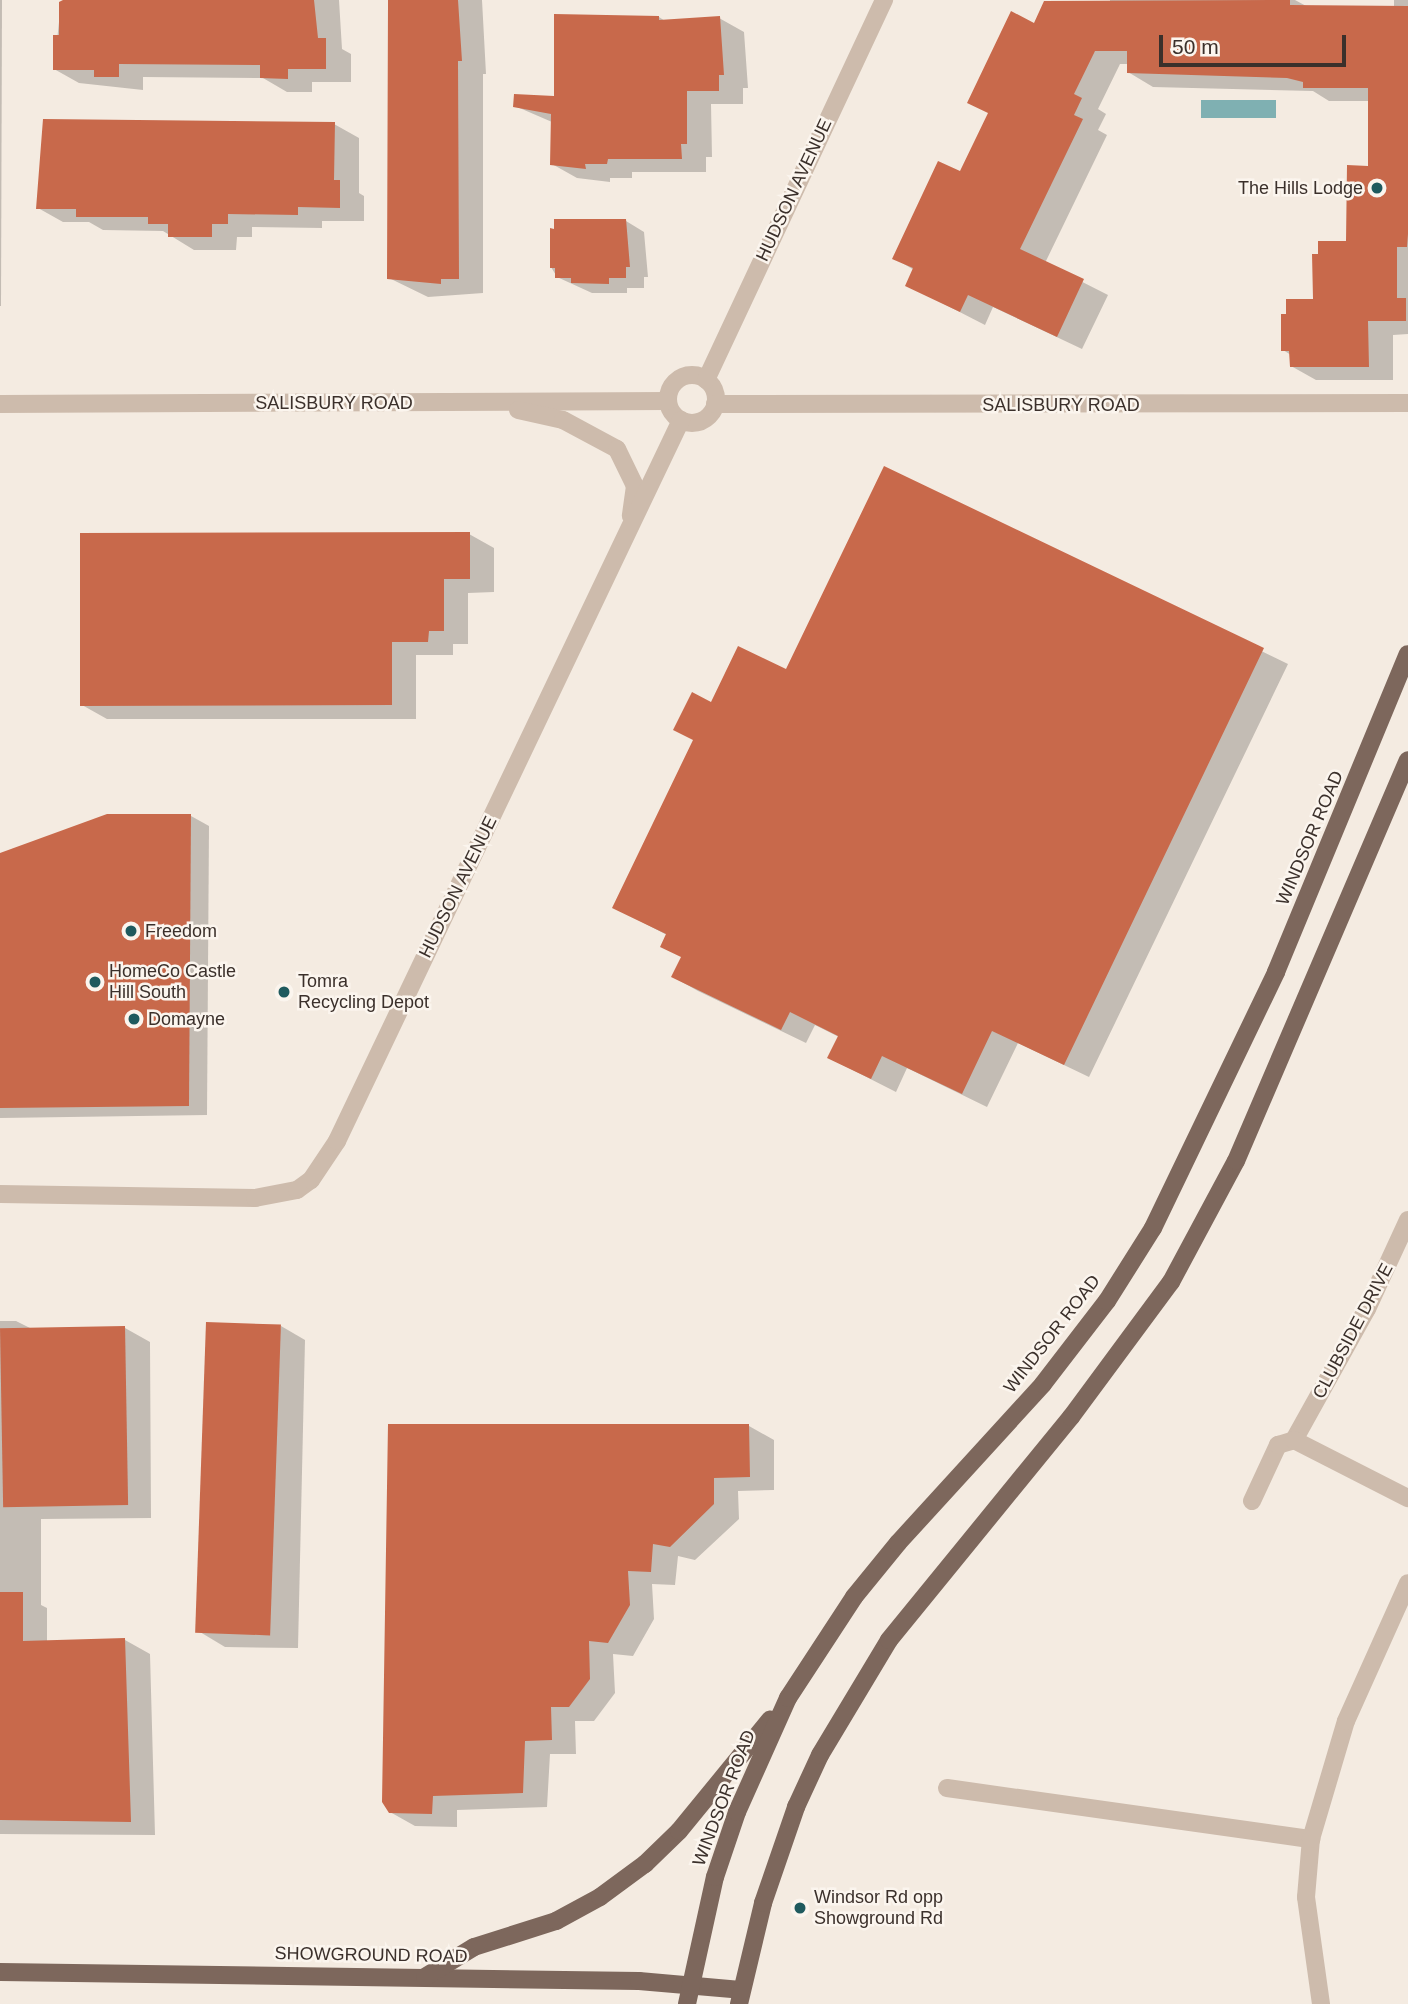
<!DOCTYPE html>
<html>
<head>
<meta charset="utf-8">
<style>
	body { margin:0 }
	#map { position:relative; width:1408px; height:2004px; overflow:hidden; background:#f4ebe1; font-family:Helvetica,sans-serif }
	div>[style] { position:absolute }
	.water>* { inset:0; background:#7fb0b2; transform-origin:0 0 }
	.shadow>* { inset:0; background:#0003 }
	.building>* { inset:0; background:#c8694b; transform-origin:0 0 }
	.street>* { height:18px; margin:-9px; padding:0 9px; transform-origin:9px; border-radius:9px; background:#cdbbac }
	.street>.ring { margin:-9px; padding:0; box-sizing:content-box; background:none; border:18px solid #cdbbac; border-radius:50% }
	.primary>* { height:18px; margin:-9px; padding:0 9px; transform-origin:9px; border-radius:9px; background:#7d675c }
	.dots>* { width:19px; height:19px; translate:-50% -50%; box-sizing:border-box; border:4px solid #fbf5ee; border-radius:50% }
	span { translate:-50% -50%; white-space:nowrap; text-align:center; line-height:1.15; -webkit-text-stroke:5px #fbf5ee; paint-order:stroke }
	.poi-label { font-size:18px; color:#3b302b }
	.right { translate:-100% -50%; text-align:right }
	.left { translate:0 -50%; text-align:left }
	.street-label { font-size:18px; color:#3b302b }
	.scale { position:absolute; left:1159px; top:35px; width:187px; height:32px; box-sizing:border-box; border:4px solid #3b302b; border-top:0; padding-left:9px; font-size:21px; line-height:24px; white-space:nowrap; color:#3b302b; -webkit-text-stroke:5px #fbf5ee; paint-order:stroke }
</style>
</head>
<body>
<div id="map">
	<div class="water">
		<div style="left:1201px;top:100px;width:75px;height:18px"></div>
	</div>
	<div class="shadow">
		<div style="clip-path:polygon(0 0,2px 0,1px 306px,0 306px)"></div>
		<div style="clip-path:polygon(65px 0,339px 0,342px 49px,351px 54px,351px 82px,312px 82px,312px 92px,287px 92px,263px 78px,143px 77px,143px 90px,79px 83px,54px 69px,61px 3px)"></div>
		<div style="clip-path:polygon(390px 0,482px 0,486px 74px,483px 74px,483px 293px,428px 297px,389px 278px)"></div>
		<div style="clip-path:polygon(1110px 0,1295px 0,1308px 7px,1394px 7px,1394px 0,1408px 0,1408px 334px,1393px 335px,1393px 380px,1316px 380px,1291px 366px,1291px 355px,1283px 350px,1314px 300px,1320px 255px,1348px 243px,1370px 167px,1370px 101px,1329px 101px,1313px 91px,1153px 87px,1128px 72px,1128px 64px,1120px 64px,1098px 109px,1106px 114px,1098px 130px,1107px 135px,1045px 263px,1108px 295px,1082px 349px,993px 307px,985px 325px,907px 285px,914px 270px,894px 258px,961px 173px,1035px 25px,1110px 4px)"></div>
		<div style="clip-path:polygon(659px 17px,665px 21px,719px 18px,744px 32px,748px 88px,743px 88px,743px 104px,711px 104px,712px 157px,706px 157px,706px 172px,632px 172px,632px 178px,610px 178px,610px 182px,577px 178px,552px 164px,552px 122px,515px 106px,556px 98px)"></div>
		<div style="clip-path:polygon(334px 124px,359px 138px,359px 193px,364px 196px,364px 221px,322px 221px,322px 228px,252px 227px,252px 237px,237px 237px,236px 250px,194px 250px,163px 231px,103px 230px,89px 222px,63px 222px,38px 208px)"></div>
		<div style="clip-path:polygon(626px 221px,644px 232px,648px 277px,644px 277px,644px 288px,627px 288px,627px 293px,592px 293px,557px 277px,551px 267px)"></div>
		<div style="clip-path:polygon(885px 468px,1288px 664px,1089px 1077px,1018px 1043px,987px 1107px,907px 1068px,896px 1092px,829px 1058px,839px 1037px,815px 1025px,806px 1043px,698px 991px,673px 977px,682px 958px,667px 935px,615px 908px,712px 704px,787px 672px)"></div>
		<div style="clip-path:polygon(469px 534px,494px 548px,494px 592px,468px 593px,468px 644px,453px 644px,453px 655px,416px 655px,416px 719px,107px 719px,82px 705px)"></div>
		<div style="clip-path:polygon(191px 816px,209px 826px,207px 1115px,0 1118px,0 855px)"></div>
		<div style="clip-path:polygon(0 1321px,16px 1321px,30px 1328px,125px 1328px,150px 1342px,151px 1518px,41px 1519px,41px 1605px,47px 1608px,47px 1642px,125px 1640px,150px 1654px,155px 1835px,0 1834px)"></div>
		<div style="clip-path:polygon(281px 1326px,305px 1340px,298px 1648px,225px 1647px,200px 1632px)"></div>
		<div style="clip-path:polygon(749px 1426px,774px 1440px,774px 1490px,738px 1491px,739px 1519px,695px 1560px,678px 1556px,675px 1585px,652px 1584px,654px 1619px,633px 1656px,613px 1654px,615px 1693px,594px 1721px,575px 1721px,576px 1754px,550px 1754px,547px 1807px,457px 1810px,457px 1827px,415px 1826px,390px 1812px)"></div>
	</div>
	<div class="building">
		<div style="clip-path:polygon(314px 0,318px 38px,326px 38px,326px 69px,288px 69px,288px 79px,260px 78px,260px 65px,119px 64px,119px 77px,94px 77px,94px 70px,53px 70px,53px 35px,59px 35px,59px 2px,63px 0)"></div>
		<div style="clip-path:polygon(388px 0,458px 0,462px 61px,458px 61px,459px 279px,441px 279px,441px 284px,387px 279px)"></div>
		<div style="clip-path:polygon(1290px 0,1290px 5px,1408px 6px,1408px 234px,1407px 247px,1397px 247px,1397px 298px,1406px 298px,1406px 321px,1368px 321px,1369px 367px,1290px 367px,1289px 351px,1281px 351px,1281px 314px,1286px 314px,1286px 299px,1313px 299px,1312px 254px,1318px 254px,1318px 241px,1346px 241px,1347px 165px,1368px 166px,1368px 88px,1303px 88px,1303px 82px,1287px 78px,1127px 73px,1127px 51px,1095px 51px,1074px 94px,1082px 98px,1074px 115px,1083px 119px,1020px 249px,1084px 279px,1057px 337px,968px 295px,960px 312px,905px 286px,913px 268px,892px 259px,938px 161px,960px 171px,988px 113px,967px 103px,1011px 11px,1034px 23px,1044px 1px)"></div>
		<div style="clip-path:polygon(554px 14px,659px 16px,659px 20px,720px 16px,724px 75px,719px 75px,719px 91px,687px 91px,687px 144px,681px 144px,682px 159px,608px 159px,607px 164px,585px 164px,586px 169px,550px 165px,551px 114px,513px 107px,514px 94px,554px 96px)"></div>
		<div style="clip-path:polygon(43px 119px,335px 122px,334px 180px,340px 180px,340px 208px,298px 207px,298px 215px,228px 214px,228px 224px,212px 224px,212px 237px,168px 237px,168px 224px,148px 224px,148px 217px,76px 217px,76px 209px,36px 209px)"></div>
		<div style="clip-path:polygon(554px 219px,626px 219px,630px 267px,626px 267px,626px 278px,609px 278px,609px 284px,571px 283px,571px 278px,555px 278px,555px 268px,550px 268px,550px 228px,554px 229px)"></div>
		<div style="clip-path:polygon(884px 466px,1264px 648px,1064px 1065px,992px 1031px,962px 1094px,882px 1056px,871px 1079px,827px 1058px,838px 1036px,790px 1012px,781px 1030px,671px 977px,681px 957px,660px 947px,666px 934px,612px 908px,693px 740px,673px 730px,692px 692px,711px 702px,738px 646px,786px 669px)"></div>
		<div style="clip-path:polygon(470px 532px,470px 579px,444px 579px,444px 631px,429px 631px,428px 642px,392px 642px,392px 705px,80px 706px,80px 533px)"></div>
		<div style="clip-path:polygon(107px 814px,191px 814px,189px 1106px,0 1108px,0 853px)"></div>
		<div style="left:206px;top:1322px;width:75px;height:311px;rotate:2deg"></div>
		<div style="left:125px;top:1326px;width:179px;height:125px;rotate:89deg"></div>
		<div style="clip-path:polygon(388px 1424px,749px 1424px,750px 1477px,714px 1478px,714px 1504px,670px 1547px,653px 1544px,651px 1572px,628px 1571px,630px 1605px,608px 1643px,589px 1641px,590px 1679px,569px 1707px,551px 1707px,552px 1740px,525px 1741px,523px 1793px,433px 1796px,432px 1814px,389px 1813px,382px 1802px)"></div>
		<div style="clip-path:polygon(0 1592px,23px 1592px,23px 1641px,125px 1638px,131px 1822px,0 1820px)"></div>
	</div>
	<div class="street">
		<div class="ring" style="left:668px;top:375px;width:30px;height:30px"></div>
		<div style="left:706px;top:380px;width:420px;rotate:-64.9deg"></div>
		<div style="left:0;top:404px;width:668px;rotate:-0.26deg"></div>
		<div style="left:715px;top:404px;width:693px;rotate:-0.08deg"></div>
		<div style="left:518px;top:410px;width:46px;rotate:12.5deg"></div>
		<div style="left:563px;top:420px;width:61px;rotate:28.2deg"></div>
		<div style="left:617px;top:449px;width:41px;rotate:64.1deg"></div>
		<div style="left:635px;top:486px;width:30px;rotate:98deg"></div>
		<div style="left:0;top:1194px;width:255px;rotate:0.9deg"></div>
		<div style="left:255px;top:1198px;width:43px;rotate:-10.8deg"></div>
		<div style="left:297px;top:1190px;width:17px;rotate:-36deg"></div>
		<div style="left:311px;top:1180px;width:47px;rotate:-56.3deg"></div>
		<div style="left:337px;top:1141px;width:799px;rotate:-64.49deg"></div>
		<div style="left:1294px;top:1440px;width:150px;rotate:-60.9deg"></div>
		<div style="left:1367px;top:1309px;width:98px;rotate:-65.3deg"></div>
		<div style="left:1252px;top:1501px;width:62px;rotate:-65.1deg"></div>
		<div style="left:1278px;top:1445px;width:17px;rotate:-17deg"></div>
		<div style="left:1294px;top:1440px;width:128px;rotate:27deg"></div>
		<div style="left:947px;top:1788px;width:368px;rotate:8deg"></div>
		<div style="left:1321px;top:2004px;width:108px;rotate:-98deg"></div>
		<div style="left:1306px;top:1897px;width:58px;rotate:-85.1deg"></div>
		<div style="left:1311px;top:1839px;width:123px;rotate:-73.5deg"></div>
		<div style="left:1346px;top:1721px;width:151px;rotate:-65.8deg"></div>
	</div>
	<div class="primary">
		<div style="left:0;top:1972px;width:639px;rotate:0.81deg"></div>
		<div style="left:639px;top:1981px;width:102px;rotate:5deg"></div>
		<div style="left:425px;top:1977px;width:57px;rotate:-31.5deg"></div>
		<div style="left:474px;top:1947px;width:86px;rotate:-17.6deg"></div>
		<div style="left:556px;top:1921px;width:50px;rotate:-28.6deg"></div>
		<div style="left:600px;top:1897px;width:56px;rotate:-36.3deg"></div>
		<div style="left:645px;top:1864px;width:47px;rotate:-44.1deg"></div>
		<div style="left:679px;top:1831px;width:144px;rotate:-50.7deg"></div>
		<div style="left:687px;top:2004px;width:130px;rotate:-77.6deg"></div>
		<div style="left:715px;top:1877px;width:69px;rotate:-71.3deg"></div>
		<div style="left:737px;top:1812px;width:125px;rotate:-65.9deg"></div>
		<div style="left:788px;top:1698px;width:121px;rotate:-56.8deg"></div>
		<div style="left:854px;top:1597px;width:70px;rotate:-50.8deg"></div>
		<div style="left:898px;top:1543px;width:215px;rotate:-47.6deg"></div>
		<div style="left:1043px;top:1384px;width:105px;rotate:-52.4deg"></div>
		<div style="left:1107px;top:1301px;width:86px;rotate:-57.8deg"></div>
		<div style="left:1153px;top:1228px;width:284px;rotate:-64.3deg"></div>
		<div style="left:1276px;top:972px;width:344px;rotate:-67.5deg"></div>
		<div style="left:739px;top:2004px;width:104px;rotate:-76.6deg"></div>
		<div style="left:763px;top:1903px;width:102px;rotate:-71deg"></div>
		<div style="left:796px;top:1807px;width:57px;rotate:-65.2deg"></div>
		<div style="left:820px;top:1755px;width:134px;rotate:-59deg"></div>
		<div style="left:889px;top:1640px;width:288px;rotate:-50.8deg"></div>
		<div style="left:1071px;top:1417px;width:168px;rotate:-53.5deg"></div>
		<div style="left:1171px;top:1282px;width:137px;rotate:-61.8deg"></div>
		<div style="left:1236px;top:1161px;width:436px;rotate:-66.8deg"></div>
	</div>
	<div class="dots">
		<div style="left:1377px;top:188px;background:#1f5a5e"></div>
		<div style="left:131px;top:931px;background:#1f5a5e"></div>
		<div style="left:95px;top:982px;background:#1f5a5e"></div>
		<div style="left:284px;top:992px;background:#1f5a5e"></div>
		<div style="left:134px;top:1019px;background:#1f5a5e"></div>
		<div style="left:800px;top:1908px;background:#1f5a5e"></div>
	</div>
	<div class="poi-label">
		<span class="right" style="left:1363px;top:188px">The Hills Lodge</span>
		<span class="left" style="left:145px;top:931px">Freedom</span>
		<span class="left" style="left:109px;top:982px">HomeCo Castle<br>Hill South</span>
		<span class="left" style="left:298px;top:992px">Tomra<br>Recycling Depot</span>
		<span class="left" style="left:148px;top:1019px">Domayne</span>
		<span class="left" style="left:814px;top:1908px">Windsor Rd opp<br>Showground Rd</span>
	</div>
	<div class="street-label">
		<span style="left:794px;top:190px;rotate:-65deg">HUDSON AVENUE</span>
		<span style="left:334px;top:403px">SALISBURY ROAD</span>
		<span style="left:1061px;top:405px">SALISBURY ROAD</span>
		<span style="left:1310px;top:838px;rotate:-67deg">WINDSOR ROAD</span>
		<span style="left:458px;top:887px;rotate:-64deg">HUDSON AVENUE</span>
		<span style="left:1353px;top:1331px;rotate:-62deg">CLUBSIDE DRIVE</span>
		<span style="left:1052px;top:1334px;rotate:-52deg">WINDSOR ROAD</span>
		<span style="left:724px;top:1798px;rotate:-69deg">WINDSOR ROAD</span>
		<span style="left:371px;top:1955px;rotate:1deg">SHOWGROUND ROAD</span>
	</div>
	<div class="scale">50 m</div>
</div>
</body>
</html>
